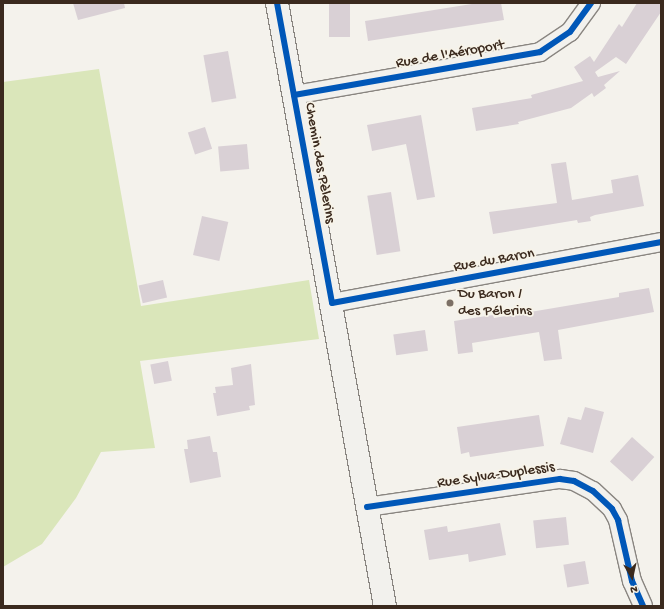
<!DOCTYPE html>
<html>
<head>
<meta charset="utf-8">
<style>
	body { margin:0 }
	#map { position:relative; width:664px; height:609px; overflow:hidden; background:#f4f2ec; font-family:"Gochi Hand",sans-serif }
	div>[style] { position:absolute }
	.green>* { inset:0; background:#dae6ba }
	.building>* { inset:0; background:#d9d0d5; transform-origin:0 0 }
	.roads { filter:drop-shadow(1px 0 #898580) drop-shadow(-1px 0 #898580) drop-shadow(0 1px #898580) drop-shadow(0 -1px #898580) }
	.minor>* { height:18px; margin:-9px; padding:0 9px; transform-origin:9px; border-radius:9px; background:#f2f1ed }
	.tertiary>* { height:22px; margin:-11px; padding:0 11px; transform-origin:11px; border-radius:11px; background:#f2f1ed }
	.cycleway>* { height:6px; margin:-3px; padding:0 3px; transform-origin:3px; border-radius:3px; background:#0057b8 }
	.dots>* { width:11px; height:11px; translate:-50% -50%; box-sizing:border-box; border:2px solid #f7f3e8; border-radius:50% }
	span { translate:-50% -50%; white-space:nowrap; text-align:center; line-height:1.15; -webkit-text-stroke:3.5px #f7f3e8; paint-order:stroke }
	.street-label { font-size:15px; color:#3b2a1e }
	.poi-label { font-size:15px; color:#3b2a1e }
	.left { translate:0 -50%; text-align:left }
	.frame { position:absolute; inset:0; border:4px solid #3b2a1e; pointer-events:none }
	.north { position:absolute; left:612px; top:557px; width:40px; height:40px; -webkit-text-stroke:3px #f7f3e8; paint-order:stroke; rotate:171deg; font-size:11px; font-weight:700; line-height:16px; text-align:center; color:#3b2a1e }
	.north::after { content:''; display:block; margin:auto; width:14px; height:18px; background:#3b2a1e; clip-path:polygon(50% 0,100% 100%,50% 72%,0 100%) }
</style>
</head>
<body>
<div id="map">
	<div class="green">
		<div style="clip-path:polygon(99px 69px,141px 306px,309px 280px,319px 339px,140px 361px,155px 448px,101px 452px,76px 498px,42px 544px,3px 567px,3px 82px)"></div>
	</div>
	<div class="building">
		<div style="clip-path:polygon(73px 3px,124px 3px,125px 8px,78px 20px)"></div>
		<div style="left:329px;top:3px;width:21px;height:34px"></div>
		<div style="clip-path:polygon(478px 3px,501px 3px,504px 20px,368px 41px,365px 21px)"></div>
		<div style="clip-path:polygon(637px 3px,661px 3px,661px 12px,626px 64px,616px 57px,595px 72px,598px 77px,620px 71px,604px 85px,606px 88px,594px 97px,592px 93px,571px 108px,518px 122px,519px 124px,476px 131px,472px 108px,532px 98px,531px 95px,583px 81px,574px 67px,590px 56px,594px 62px,619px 24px,622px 27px)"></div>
		<div style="left:228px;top:51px;width:48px;height:25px;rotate:80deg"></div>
		<div style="clip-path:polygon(421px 115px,435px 197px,417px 200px,406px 144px,372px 151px,367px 125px)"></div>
		<div style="left:205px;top:127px;width:23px;height:18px;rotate:72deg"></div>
		<div style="left:247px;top:144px;width:25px;height:29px;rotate:85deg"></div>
		<div style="clip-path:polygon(566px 162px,572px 200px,613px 193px,611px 180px,638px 175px,644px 206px,595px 215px,590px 217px,591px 221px,578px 223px,577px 220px,493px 234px,489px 212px,557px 203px,551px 164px)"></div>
		<div style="left:391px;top:192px;width:60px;height:24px;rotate:81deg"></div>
		<div style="left:202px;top:216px;width:27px;height:40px;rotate:13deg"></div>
		<div style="left:163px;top:280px;width:18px;height:25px;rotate:77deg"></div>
		<div style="clip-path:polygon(649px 288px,654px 312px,558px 330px,562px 359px,544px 361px,539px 332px,472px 343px,473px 352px,458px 354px,454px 321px,493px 315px,494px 318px,619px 297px,619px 293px)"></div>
		<div style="left:425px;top:330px;width:21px;height:32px;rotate:82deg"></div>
		<div style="left:168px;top:361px;width:20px;height:18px;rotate:79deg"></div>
		<div style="clip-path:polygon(251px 364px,255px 405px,249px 406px,250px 410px,217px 416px,213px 393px,216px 393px,215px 387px,233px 385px,231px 368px)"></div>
		<div style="clip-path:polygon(585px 407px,604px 412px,593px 453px,560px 444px,568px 417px,581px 420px)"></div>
		<div style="clip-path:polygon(539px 415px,544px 446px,470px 457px,469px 452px,461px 454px,457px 427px)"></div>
		<div style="clip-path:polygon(210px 436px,213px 452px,217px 452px,221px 477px,190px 483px,184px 449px,188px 449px,187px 440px)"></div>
		<div style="left:632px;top:437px;width:30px;height:33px;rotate:42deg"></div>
		<div style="left:566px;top:517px;width:28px;height:33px;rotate:84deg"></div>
		<div style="clip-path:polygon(500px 523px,506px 555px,469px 562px,468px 554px,429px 560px,424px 530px,447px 526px,448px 532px)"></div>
		<div style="left:585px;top:561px;width:23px;height:22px;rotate:80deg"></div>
	</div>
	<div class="roads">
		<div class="minor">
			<div style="left:294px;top:95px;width:250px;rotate:-9.9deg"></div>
			<div style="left:540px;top:52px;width:36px;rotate:-34deg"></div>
			<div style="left:570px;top:32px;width:36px;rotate:-54deg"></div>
			<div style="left:332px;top:303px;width:335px;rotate:-10.5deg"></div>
			<div style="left:367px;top:507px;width:195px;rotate:-8.3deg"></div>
			<div style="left:560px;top:479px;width:14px;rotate:8deg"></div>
			<div style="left:574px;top:481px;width:21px;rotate:28deg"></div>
			<div style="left:593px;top:491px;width:26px;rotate:43deg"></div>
			<div style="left:612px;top:509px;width:13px;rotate:61deg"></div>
			<div style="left:618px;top:520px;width:63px;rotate:77.1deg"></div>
			<div style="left:632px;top:581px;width:27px;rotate:66deg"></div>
		</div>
		<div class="tertiary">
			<div style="left:277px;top:3px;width:613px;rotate:79.85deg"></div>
		</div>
	</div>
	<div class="cycleway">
		<div style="left:277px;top:3px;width:305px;rotate:79.6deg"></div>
		<div style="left:332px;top:303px;width:335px;rotate:-10.5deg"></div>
		<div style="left:294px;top:95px;width:250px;rotate:-9.9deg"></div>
		<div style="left:540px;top:52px;width:36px;rotate:-34deg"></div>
		<div style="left:570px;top:32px;width:36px;rotate:-54deg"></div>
		<div style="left:367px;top:507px;width:195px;rotate:-8.3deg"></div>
		<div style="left:560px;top:479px;width:14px;rotate:8deg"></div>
		<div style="left:574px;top:481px;width:21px;rotate:28deg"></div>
		<div style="left:593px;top:491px;width:26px;rotate:43deg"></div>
		<div style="left:612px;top:509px;width:13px;rotate:61deg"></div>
		<div style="left:618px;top:520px;width:63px;rotate:77.1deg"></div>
		<div style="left:632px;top:581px;width:27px;rotate:66deg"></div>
	</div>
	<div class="dots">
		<div style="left:450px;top:303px;background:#7c7066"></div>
	</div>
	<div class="street-label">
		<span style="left:450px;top:55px;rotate:-10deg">Rue de l'Aéroport</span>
		<span style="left:319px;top:163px;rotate:80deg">Chemin des Pèlerins</span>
		<span style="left:494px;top:261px;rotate:-10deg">Rue du Baron</span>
		<span style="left:496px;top:476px;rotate:-8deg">Rue Sylva-Duplessis</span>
	</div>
	<div class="poi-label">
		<span class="left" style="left:458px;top:303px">Du Baron /<br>des Pélerins</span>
	</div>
	<div class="frame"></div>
	<div class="north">N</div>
</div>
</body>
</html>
